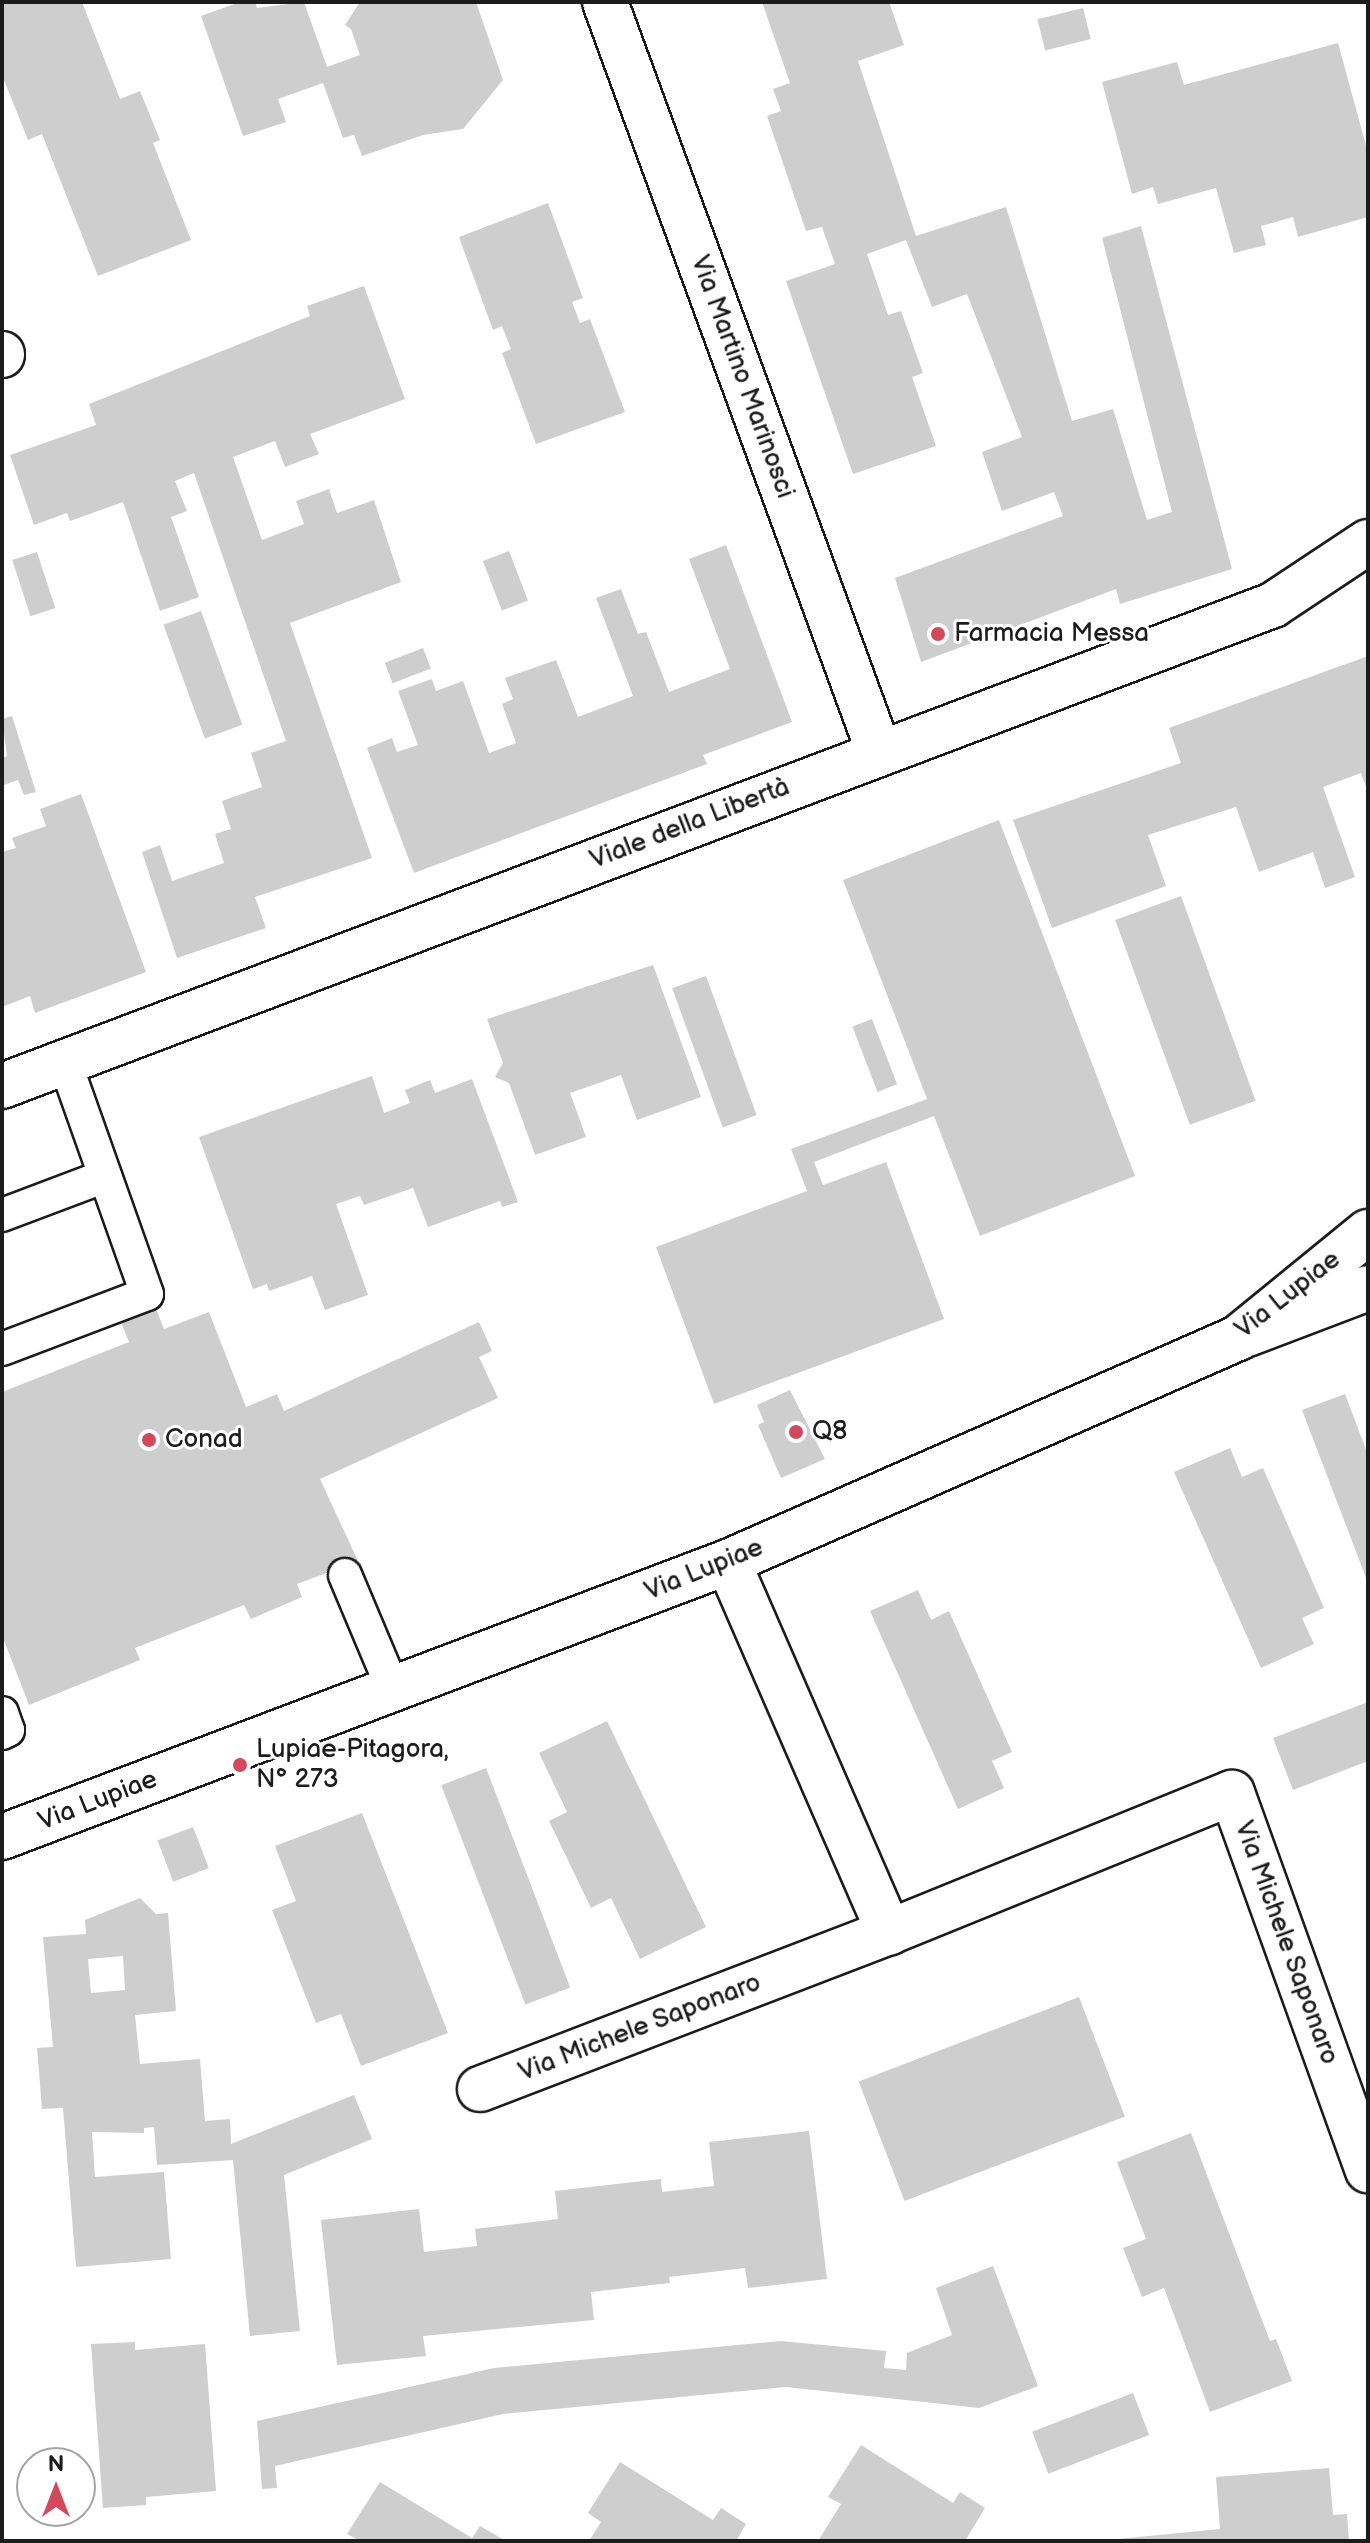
<!DOCTYPE html>
<html>
<head>
<meta charset="utf-8">
<style>
	body { margin:0 }
	#map { position:relative; width:1370px; height:2543px; overflow:hidden; background:#fff; font-family:"Balsamiq Sans",sans-serif }
	div>[style] { position:absolute }
	.building>* { inset:0; background:#cecece; transform-origin:0 0 }
	.roads { filter:drop-shadow(2px 0 #1c1c1c) drop-shadow(-2px 0 #1c1c1c) drop-shadow(0 2px #1c1c1c) drop-shadow(0 -2px #1c1c1c) }
	.lane>* { height:32px; margin:-16px; padding:0 16px; transform-origin:16px; border-radius:16px; background:#fff }
	.street>* { height:44px; margin:-22px; padding:0 22px; transform-origin:22px; border-radius:22px; background:#fff }
	.secondary>* { height:44px; margin:-22px; padding:0 22px; transform-origin:22px; border-radius:22px; background:#fff }
	.dots>* { width:22px; height:22px; translate:-50% -50%; box-sizing:border-box; border:4px solid #fff; border-radius:50% }
	span { translate:-50% -50%; white-space:nowrap; text-align:center; line-height:1.15; -webkit-text-stroke:6px #fff; paint-order:stroke }
	.street-label { font-size:26px; color:#1c1c1c }
	.poi-label { font-size:26px; color:#1c1c1c }
	.left { translate:0 -50%; text-align:left }
	.frame { position:absolute; inset:0; border:4px solid #1c1c1c; pointer-events:none }
	.north { position:absolute; left:16px; top:2447px; width:80px; height:80px; box-sizing:border-box; background:#fff; border:2px solid #a4a4a4; border-radius:50%; rotate:0deg; font-size:22px; font-weight:700; line-height:32px; text-align:center; color:#1c1c1c }
	.north::after { content:''; display:block; margin:auto; width:28px; height:36px; background:#d1495b; clip-path:polygon(50% 0,100% 100%,50% 72%,0 100%) }
</style>
</head>
<body>
<div id="map">
	<div class="building">
		<div style="clip-path:polygon(2px 2px,82px 2px,120px 99px,140px 91px,160px 140px,153px 143px,191px 240px,98px 276px,42px 134px,28px 140px,2px 75px)"></div>
		<div style="clip-path:polygon(240px 2px,255px 2px,257px 8px,304px 2px,327px 67px,360px 55px,351px 29px,345px 25px,360px 2px,476px 2px,503px 80px,463px 129px,423px 135px,362px 156px,354px 135px,343px 138px,323px 83px,278px 99px,286px 122px,243px 136px,201px 16px)"></div>
		<div style="clip-path:polygon(762px 2px,889px 2px,904px 45px,858px 61px,916px 236px,1006px 207px,1072px 421px,1113px 409px,1147px 520px,1172px 512px,1102px 238px,1141px 226px,1232px 569px,1120px 604px,1116px 589px,921px 662px,895px 578px,1063px 516px,1054px 492px,1002px 511px,982px 452px,1022px 437px,967px 294px,932px 307px,906px 240px,867px 254px,888px 315px,901px 311px,923px 373px,912px 377px,936px 446px,853px 474px,786px 281px,835px 264px,822px 227px,806px 231px,767px 116px,781px 111px,773px 89px,790px 83px)"></div>
		<div style="left:1083px;top:8px;width:32px;height:47px;rotate:76deg"></div>
		<div style="clip-path:polygon(1338px 43px,1368px 153px,1368px 217px,1298px 237px,1293px 217px,1261px 226px,1266px 245px,1234px 253px,1216px 188px,1158px 204px,1153px 187px,1132px 194px,1102px 82px,1177px 62px,1184px 85px)"></div>
		<div style="clip-path:polygon(548px 203px,583px 298px,572px 302px,580px 323px,590px 319px,625px 412px,536px 444px,502px 353px,511px 349px,502px 326px,493px 330px,459px 237px)"></div>
		<div style="clip-path:polygon(364px 286px,405px 399px,310px 434px,319px 454px,285px 467px,275px 441px,233px 457px,262px 540px,304px 524px,296px 501px,329px 489px,337px 513px,374px 500px,401px 582px,290px 623px,372px 858px,255px 897px,266px 928px,177px 958px,142px 852px,160px 845px,172px 881px,224px 863px,215px 834px,231px 829px,222px 801px,262px 787px,251px 753px,286px 741px,194px 473px,175px 481px,187px 511px,171px 517px,199px 597px,160px 611px,123px 502px,70px 521px,67px 513px,34px 525px,10px 455px,96px 425px,89px 404px,310px 316px,307px 306px)"></div>
		<div style="clip-path:polygon(726px 545px,792px 722px,703px 755px,707px 764px,414px 873px,367px 748px,392px 738px,397px 752px,418px 745px,398px 691px,432px 679px,436px 691px,463px 681px,489px 753px,516px 743px,502px 704px,513px 699px,505px 678px,556px 660px,578px 717px,633px 696px,596px 598px,621px 589px,638px 634px,646px 632px,669px 692px,730px 669px,689px 559px)"></div>
		<div style="left:509px;top:551px;width:53px;height:28px;rotate:69deg"></div>
		<div style="left:37px;top:552px;width:59px;height:26px;rotate:72deg"></div>
		<div style="left:201px;top:611px;width:121px;height:40px;rotate:70deg"></div>
		<div style="left:423px;top:648px;width:22px;height:41px;rotate:69deg"></div>
		<div style="clip-path:polygon(1368px 656px,1368px 792px,1361px 773px,1323px 787px,1355px 877px,1325px 888px,1313px 852px,1259px 872px,1236px 807px,1148px 835px,1166px 886px,1052px 928px,1013px 820px,1181px 763px,1169px 728px)"></div>
		<div style="clip-path:polygon(12px 716px,36px 792px,24px 795px,18px 780px,4px 785px,2px 780px,2px 758px,7px 756px,2px 719px)"></div>
		<div style="clip-path:polygon(81px 794px,146px 972px,35px 1013px,30px 996px,2px 1007px,2px 852px,16px 848px,12px 838px,46px 826px,40px 809px)"></div>
		<div style="clip-path:polygon(999px 820px,1135px 1176px,980px 1236px,934px 1116px,814px 1162px,823px 1185px,886px 1162px,944px 1319px,714px 1404px,656px 1247px,807px 1191px,791px 1149px,927px 1099px,843px 880px)"></div>
		<div style="left:1181px;top:896px;width:218px;height:70px;rotate:70deg"></div>
		<div style="clip-path:polygon(653px 965px,701px 1097px,637px 1120px,621px 1075px,596px 1084px,570px 1093px,586px 1137px,535px 1155px,509px 1083px,495px 1077px,503px 1063px,487px 1019px)"></div>
		<div style="left:706px;top:976px;width:148px;height:36px;rotate:70deg"></div>
		<div style="left:872px;top:1019px;width:70px;height:21px;rotate:69deg"></div>
		<div style="clip-path:polygon(372px 1076px,384px 1113px,410px 1103px,405px 1090px,430px 1080px,435px 1093px,472px 1079px,518px 1202px,502px 1207px,500px 1201px,428px 1227px,413px 1188px,364px 1205px,360px 1196px,336px 1204px,368px 1295px,325px 1310px,312px 1276px,269px 1291px,267px 1284px,253px 1289px,199px 1137px)"></div>
		<div style="clip-path:polygon(152px 1299px,164px 1329px,209px 1312px,246px 1407px,277px 1394px,284px 1411px,479px 1322px,492px 1351px,479px 1357px,498px 1398px,320px 1479px,358px 1561px,297px 1584px,302px 1597px,251px 1619px,244px 1605px,135px 1648px,140px 1660px,29px 1705px,2px 1635px,2px 1392px,129px 1342px,117px 1313px)"></div>
		<div style="clip-path:polygon(790px 1390px,825px 1459px,781px 1478px,758px 1425px,764px 1422px,757px 1405px)"></div>
		<div style="clip-path:polygon(1345px 1394px,1368px 1455px,1368px 1583px,1302px 1410px)"></div>
		<div style="clip-path:polygon(1230px 1448px,1242px 1477px,1263px 1468px,1324px 1608px,1302px 1618px,1314px 1644px,1261px 1668px,1174px 1472px)"></div>
		<div style="clip-path:polygon(918px 1590px,931px 1620px,949px 1611px,1012px 1752px,992px 1761px,1004px 1788px,958px 1809px,870px 1611px)"></div>
		<div style="clip-path:polygon(1368px 1702px,1368px 1761px,1293px 1790px,1273px 1738px)"></div>
		<div style="clip-path:polygon(607px 1721px,706px 1927px,640px 1959px,611px 1898px,591px 1908px,549px 1821px,567px 1812px,539px 1753px)"></div>
		<div style="left:486px;top:1768px;width:235px;height:48px;rotate:69deg"></div>
		<div style="clip-path:polygon(362px 1813px,448px 2033px,361px 2066px,341px 2014px,316px 2023px,272px 1910px,296px 1901px,275px 1846px)"></div>
		<div style="left:193px;top:1827px;width:44px;height:38px;rotate:69deg"></div>
		<div style="clip-path:polygon(evenodd,140px 1898px,156px 1914px,168px 1913px,176px 2011px,135px 2015px,140px 2064px,200px 2059px,205px 2121px,230px 2119px,231px 2144px,354px 2095px,372px 2139px,284px 2175px,300px 2331px,250px 2336px,233px 2160px,157px 2165px,154px 2127px,144px 2128px,144px 2133px,92px 2132px,95px 2177px,164px 2172px,171px 2259px,76px 2267px,63px 2108px,42px 2109px,37px 2048px,53px 2047px,43px 1937px,86px 1934px,85px 1920px,140px 1898px,123px 1956px,125px 1990px,91px 1993px,88px 1959px,123px 1956px)"></div>
		<div style="left:1079px;top:1997px;width:128px;height:236px;rotate:69deg"></div>
		<div style="clip-path:polygon(809px 2131px,827px 2279px,748px 2288px,745px 2268px,669px 2277px,670px 2283px,591px 2292px,594px 2320px,423px 2336px,426px 2356px,337px 2365px,321px 2220px,419px 2209px,424px 2252px,477px 2246px,475px 2229px,558px 2219px,555px 2191px,661px 2179px,662px 2192px,714px 2186px,709px 2142px)"></div>
		<div style="clip-path:polygon(1191px 2133px,1270px 2341px,1276px 2339px,1292px 2381px,1210px 2412px,1164px 2288px,1142px 2297px,1123px 2248px,1146px 2239px,1117px 2162px)"></div>
		<div style="clip-path:polygon(993px 2266px,1038px 2386px,979px 2408px,786px 2387px,503px 2414px,275px 2466px,277px 2488px,262px 2489px,257px 2421px,494px 2368px,781px 2341px,886px 2351px,884px 2368px,906px 2370px,907px 2353px,952px 2335px,936px 2288px)"></div>
		<div style="clip-path:polygon(135px 2342px,135px 2350px,205px 2344px,216px 2491px,146px 2497px,146px 2505px,103px 2508px,91px 2344px)"></div>
		<div style="left:1133px;top:2393px;width:45px;height:108px;rotate:69deg"></div>
		<div style="clip-path:polygon(861px 2445px,953px 2503px,960px 2492px,985px 2508px,965px 2541px,818px 2541px,841px 2504px,828px 2497px)"></div>
		<div style="clip-path:polygon(620px 2462px,713px 2520px,721px 2508px,746px 2524px,736px 2541px,589px 2541px,601px 2522px,588px 2513px)"></div>
		<div style="clip-path:polygon(1329px 2468px,1333px 2515px,1347px 2514px,1349px 2541px,1098px 2541px,1220px 2529px,1216px 2477px)"></div>
		<div style="clip-path:polygon(380px 2482px,472px 2538px,480px 2526px,506px 2541px,360px 2541px,347px 2534px)"></div>
	</div>
	<div class="roads">
		<div class="lane">
			<div style="left:2px;top:1215px;width:110px;rotate:-20.7deg"></div>
			<div style="left:2px;top:1349px;width:155px;rotate:-20.8deg"></div>
			<div style="left:147px;top:1294px;width:246px;rotate:-109.5deg"></div>
			<div style="left:345px;top:1575px;width:124px;rotate:67.2deg"></div>
			<div style="left:2px;top:1713px;width:18px;rotate:71deg"></div>
			<div style="left:8px;top:1730px;width:7px;rotate:153deg"></div>
		</div>
		<div class="street">
			<div style="left:605px;top:2px;width:798px;rotate:69.93deg"></div>
			<div style="left:2px;top:354px;width:1px;rotate:90deg"></div>
			<div style="left:1247px;top:1334px;width:129px;rotate:-20.8deg"></div>
			<div style="left:728px;top:1562px;width:404px;rotate:66.5deg"></div>
			<div style="left:889px;top:1932px;width:370px;rotate:-22.1deg"></div>
			<div style="left:1232px;top:1793px;width:401px;rotate:70.2deg"></div>
			<div style="left:480px;top:2089px;width:438px;rotate:-21deg"></div>
		</div>
		<div class="secondary">
			<div style="left:2px;top:1086px;width:1359px;rotate:-20.73deg"></div>
			<div style="left:1273px;top:605px;width:114px;rotate:-33.6deg"></div>
			<div style="left:2px;top:1837px;width:776px;rotate:-20.75deg"></div>
			<div style="left:728px;top:1562px;width:557px;rotate:-23.71deg"></div>
			<div style="left:1238px;top:1338px;width:168px;rotate:-39.2deg"></div>
		</div>
	</div>
	<div class="dots">
		<div style="left:938px;top:634px;background:#d1495b"></div>
		<div style="left:796px;top:1432px;background:#d1495b"></div>
		<div style="left:149px;top:1440px;background:#d1495b"></div>
		<div style="left:240px;top:1765px;background:#d1495b"></div>
	</div>
	<div class="street-label">
		<span style="left:742px;top:377px;rotate:70deg">Via Martino Marinosci</span>
		<span style="left:690px;top:824px;rotate:-21deg">Viale della Libertà</span>
		<span style="left:1288px;top:1295px;rotate:-38deg">Via Lupiae</span>
		<span style="left:704px;top:1570px;rotate:-22deg">Via Lupiae</span>
		<span style="left:98px;top:1801px;rotate:-21deg">Via Lupiae</span>
		<span style="left:1286px;top:1943px;rotate:70deg">Via Michele Saponaro</span>
		<span style="left:640px;top:2028px;rotate:-21deg">Via Michele Saponaro</span>
	</div>
	<div class="poi-label">
		<span class="left" style="left:954px;top:634px">Farmacia Messa</span>
		<span class="left" style="left:812px;top:1432px">Q8</span>
		<span class="left" style="left:165px;top:1440px">Conad</span>
		<span class="left" style="left:256px;top:1765px">Lupiae-Pitagora,<br>N° 273</span>
	</div>
	<div class="frame"></div>
	<div class="north">N</div>
</div>
</body>
</html>
